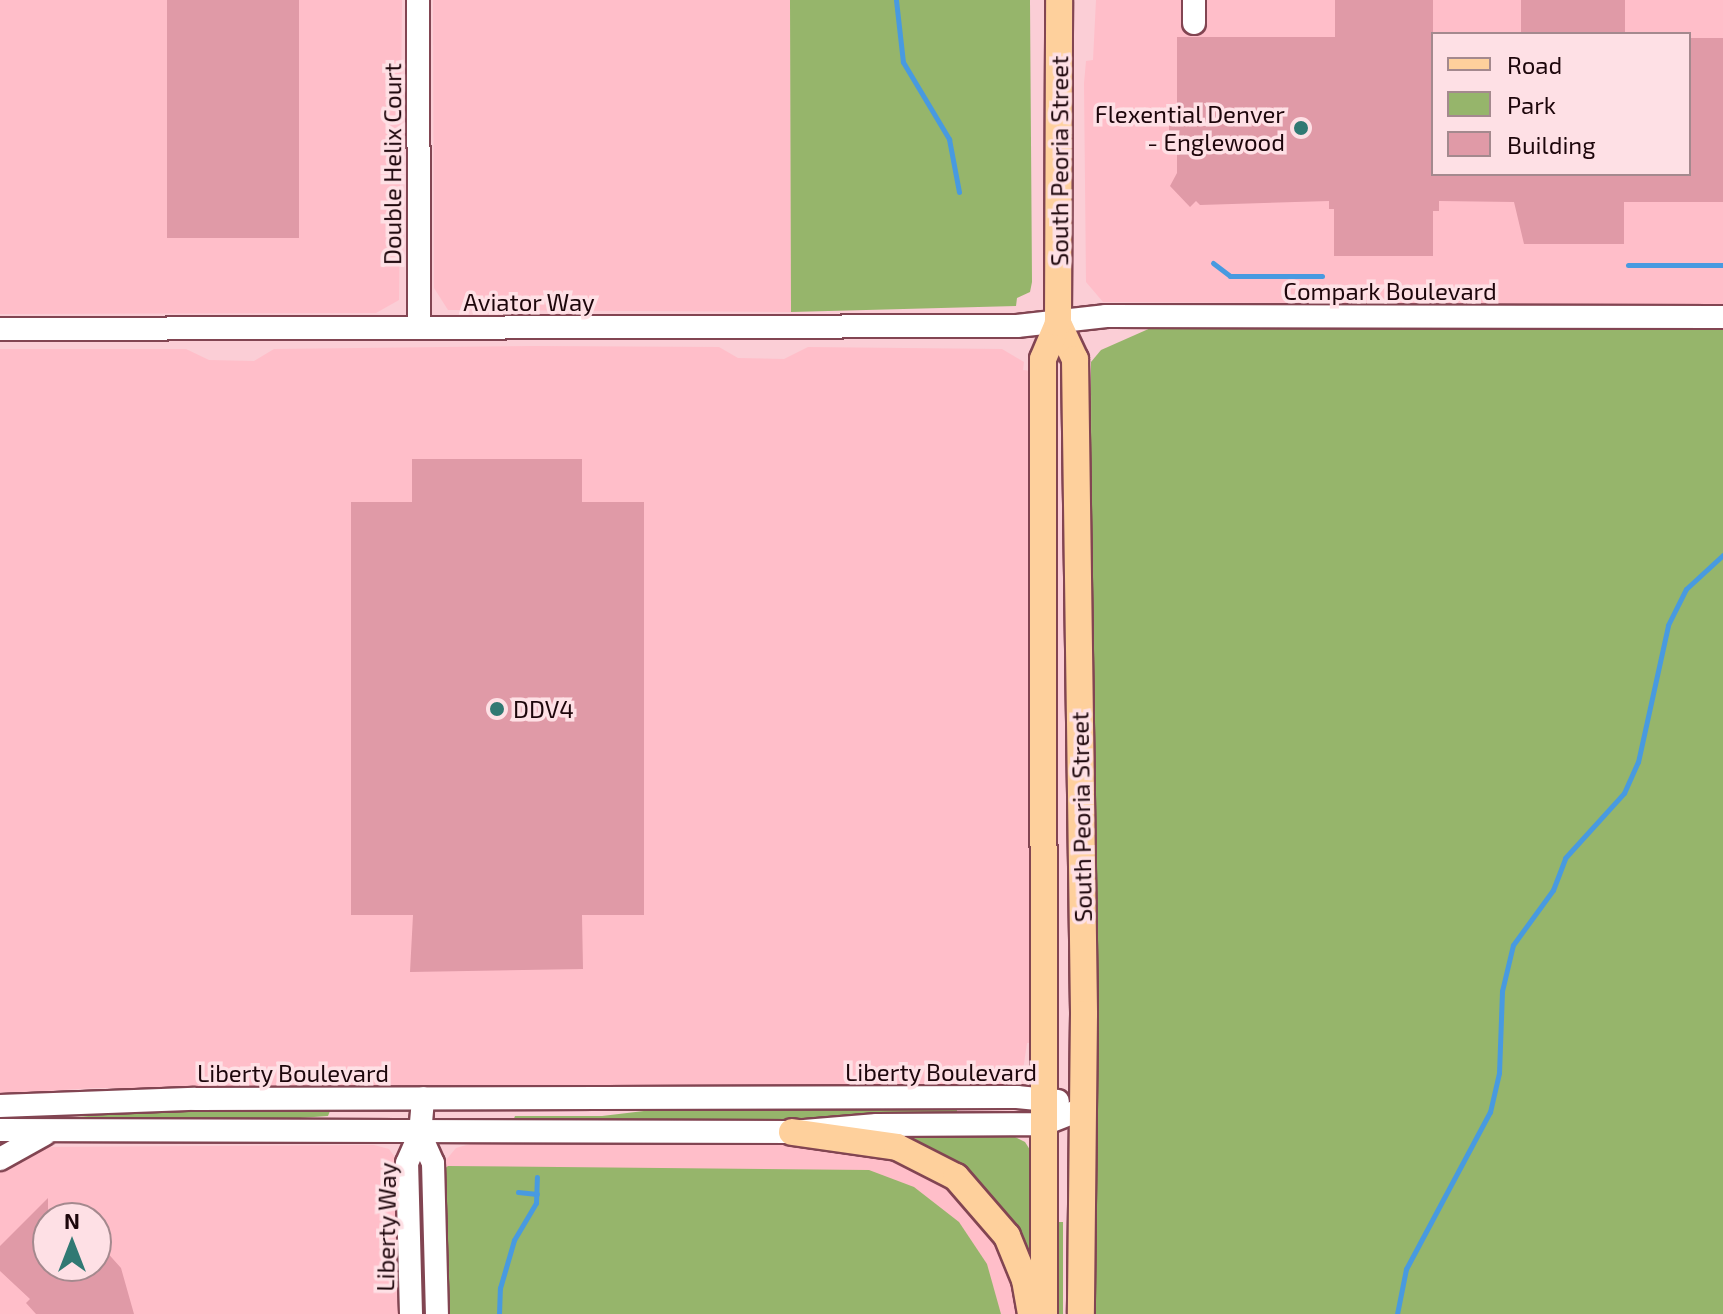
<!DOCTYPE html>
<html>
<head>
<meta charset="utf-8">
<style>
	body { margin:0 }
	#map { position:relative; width:1723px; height:1314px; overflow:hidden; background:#fbced6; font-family:"Exo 2",sans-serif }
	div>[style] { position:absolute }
	.built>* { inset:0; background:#ffbec9 }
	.green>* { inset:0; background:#96b56b; transform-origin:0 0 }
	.stream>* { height:5px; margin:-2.5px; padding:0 2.5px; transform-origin:2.5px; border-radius:2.5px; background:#489ae0 }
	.building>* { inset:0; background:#e09aa7; transform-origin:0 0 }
	.roads { filter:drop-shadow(2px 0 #824552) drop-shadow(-2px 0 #824552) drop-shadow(0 2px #824552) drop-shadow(0 -2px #824552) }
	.minor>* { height:22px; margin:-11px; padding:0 11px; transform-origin:11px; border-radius:11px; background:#fff }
	.major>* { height:26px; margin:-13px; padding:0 13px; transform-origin:13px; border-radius:13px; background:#fed09c }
	.dots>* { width:22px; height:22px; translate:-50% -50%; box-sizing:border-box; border:4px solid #fee0e5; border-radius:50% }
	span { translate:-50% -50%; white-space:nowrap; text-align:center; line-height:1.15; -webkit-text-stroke:7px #fee0e5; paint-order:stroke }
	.poi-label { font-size:24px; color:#1d060b }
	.right { translate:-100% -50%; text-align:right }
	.left { translate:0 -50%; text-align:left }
	.street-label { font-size:24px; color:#1d060b }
	.legend { position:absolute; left:1431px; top:32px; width:260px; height:144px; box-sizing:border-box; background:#fee0e5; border:2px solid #a4898e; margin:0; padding:10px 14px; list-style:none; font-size:24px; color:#1d060b }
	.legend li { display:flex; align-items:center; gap:16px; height:40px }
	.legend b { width:40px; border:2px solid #a4898e }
	.north { position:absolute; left:32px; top:1202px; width:80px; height:80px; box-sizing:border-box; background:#fee0e5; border:2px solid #a4898e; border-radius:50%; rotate:0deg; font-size:22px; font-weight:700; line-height:32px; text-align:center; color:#1d060b }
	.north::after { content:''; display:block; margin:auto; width:28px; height:36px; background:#317973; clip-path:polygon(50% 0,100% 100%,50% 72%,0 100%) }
</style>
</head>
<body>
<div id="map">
	<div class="built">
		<div style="clip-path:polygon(0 0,402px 0,399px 300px,376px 313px,0 314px)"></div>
		<div style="clip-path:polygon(433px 0,790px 0,791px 312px,448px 310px,434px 288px)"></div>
		<div style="clip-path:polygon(evenodd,1096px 0,1723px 0,1723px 305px,1103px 302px,1086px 282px,1084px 83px,1086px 61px,1093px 60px,1096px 0,1433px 34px,1689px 34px,1689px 174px,1433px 174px,1433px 34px)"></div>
		<div style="clip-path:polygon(533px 346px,719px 347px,738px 358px,784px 359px,808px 347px,1002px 349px,1024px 362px,1023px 370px,1032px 371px,1034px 1043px,1027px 1043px,1022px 1077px,1008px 1086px,94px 1088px,0 1094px,0 349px,186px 349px,209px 360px,254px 361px,274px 349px)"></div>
		<div style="clip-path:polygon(evenodd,826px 1143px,868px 1146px,944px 1178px,994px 1229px,1024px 1314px,0 1314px,0 1157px,35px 1147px,374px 1145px,389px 1149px,397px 1160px,446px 1160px,456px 1148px,470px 1144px,826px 1143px,48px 1218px,96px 1218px,96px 1266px,48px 1266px,48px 1218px)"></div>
	</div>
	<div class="green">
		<div style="clip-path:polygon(790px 0,1030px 0,1032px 282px,1030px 292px,1017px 298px,1016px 306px,791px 312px)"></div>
		<div style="clip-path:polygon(1153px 327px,1723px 328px,1723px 1314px,1092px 1314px,1091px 362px,1101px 350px)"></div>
		<div style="clip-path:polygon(957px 1107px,957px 1115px,868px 1114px,795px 1123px,513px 1121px,515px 1116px,602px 1116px,669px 1108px)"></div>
		<div style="clip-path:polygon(186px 1109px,329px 1109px,330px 1111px,328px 1116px,216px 1124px,47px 1119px)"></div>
		<div style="clip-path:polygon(901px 1135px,1011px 1135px,1025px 1142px,1032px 1153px,1032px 1264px)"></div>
		<div style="clip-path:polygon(448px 1166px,869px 1170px,914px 1187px,959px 1222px,987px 1264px,1001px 1314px,446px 1314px,442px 1171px)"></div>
		<div style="left:1054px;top:1222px;width:9px;height:92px"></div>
	</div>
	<div class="stream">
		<div style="left:896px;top:0;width:62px;rotate:83.6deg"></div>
		<div style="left:903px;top:62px;width:90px;rotate:59.1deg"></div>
		<div style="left:949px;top:139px;width:54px;rotate:79.3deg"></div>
		<div style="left:1213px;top:263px;width:21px;rotate:37deg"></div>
		<div style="left:1230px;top:276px;width:92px"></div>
		<div style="left:1628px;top:265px;width:95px"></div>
		<div style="left:518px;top:1192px;width:19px;rotate:6deg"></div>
		<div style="left:499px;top:1314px;width:26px;rotate:-88deg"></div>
		<div style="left:500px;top:1288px;width:50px;rotate:-73.7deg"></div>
		<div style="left:514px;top:1240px;width:43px;rotate:-59.3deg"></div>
		<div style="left:536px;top:1203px;width:26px;rotate:-88deg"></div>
		<div style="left:1397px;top:1314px;width:46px;rotate:-78.7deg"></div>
		<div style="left:1406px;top:1269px;width:178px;rotate:-61.9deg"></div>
		<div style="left:1490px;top:1112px;width:40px;rotate:-77deg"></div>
		<div style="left:1499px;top:1073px;width:82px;rotate:-87.9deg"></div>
		<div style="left:1502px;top:991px;width:47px;rotate:-76.6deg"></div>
		<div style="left:1513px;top:945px;width:68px;rotate:-54deg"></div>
		<div style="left:1553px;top:890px;width:34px;rotate:-69deg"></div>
		<div style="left:1565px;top:858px;width:88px;rotate:-47.8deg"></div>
		<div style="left:1624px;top:793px;width:34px;rotate:-66deg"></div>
		<div style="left:1638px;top:762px;width:140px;rotate:-77.6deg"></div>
		<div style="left:1668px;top:625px;width:40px;rotate:-63.4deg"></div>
		<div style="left:1686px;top:589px;width:50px;rotate:-42.6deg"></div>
	</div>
	<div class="building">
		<div style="left:167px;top:0;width:132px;height:238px"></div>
		<div style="clip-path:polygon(1335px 0,1433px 0,1433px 174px,1689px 174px,1689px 38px,1723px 38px,1723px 202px,1624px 202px,1624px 244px,1524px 244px,1514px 202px,1439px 201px,1439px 211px,1433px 211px,1433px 256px,1334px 256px,1334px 209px,1329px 209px,1329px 201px,1200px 205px,1196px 201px,1190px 207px,1170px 186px,1177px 173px,1177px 137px,1169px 137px,1169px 119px,1177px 119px,1177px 37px,1335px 37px)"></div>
		<div style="left:1521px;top:0;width:104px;height:34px"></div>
		<div style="clip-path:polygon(412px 459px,582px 459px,582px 502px,644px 502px,644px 915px,582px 915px,583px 969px,410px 972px,413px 915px,351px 915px,351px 502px,412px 502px)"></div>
		<div style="clip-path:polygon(48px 1198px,48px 1266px,96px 1266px,96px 1240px,121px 1268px,134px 1314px,36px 1314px,26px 1303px,30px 1299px,0 1271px,0 1246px)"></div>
	</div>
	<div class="roads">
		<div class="minor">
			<div style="left:418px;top:0;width:328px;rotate:89.8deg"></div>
			<div style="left:1194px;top:0;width:23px;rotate:90deg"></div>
			<div style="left:0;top:329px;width:1017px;rotate:-0.17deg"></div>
			<div style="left:1017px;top:326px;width:90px;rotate:-6.4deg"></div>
			<div style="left:1106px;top:316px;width:617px;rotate:0.09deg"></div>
			<div style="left:0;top:1106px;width:195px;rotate:-2.1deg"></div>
			<div style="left:195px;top:1099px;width:822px;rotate:-0.14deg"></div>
			<div style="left:1017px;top:1097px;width:41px;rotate:5.6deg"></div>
			<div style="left:0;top:1130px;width:792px;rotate:0.14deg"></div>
			<div style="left:792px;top:1132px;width:85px;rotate:-4.7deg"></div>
			<div style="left:877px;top:1125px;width:167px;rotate:-0.3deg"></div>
			<div style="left:1044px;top:1124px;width:41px;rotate:-21.5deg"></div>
			<div style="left:420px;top:1134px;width:32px;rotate:66deg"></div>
			<div style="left:433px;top:1163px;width:151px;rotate:88.5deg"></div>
			<div style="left:0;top:1159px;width:51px;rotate:-29.1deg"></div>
			<div style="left:411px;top:1314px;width:151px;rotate:-91.5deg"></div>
			<div style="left:407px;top:1163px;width:32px;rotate:-66deg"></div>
			<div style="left:420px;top:1134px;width:36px;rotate:-85deg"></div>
		</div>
		<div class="major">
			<div style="left:1058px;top:323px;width:40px;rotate:65deg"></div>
			<div style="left:1075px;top:359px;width:655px;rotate:89.21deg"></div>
			<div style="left:1084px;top:1014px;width:300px;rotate:90.6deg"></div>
			<div style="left:792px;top:1132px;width:106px;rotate:8.1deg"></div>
			<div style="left:897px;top:1147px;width:66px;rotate:27deg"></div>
			<div style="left:956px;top:1177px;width:78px;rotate:49.2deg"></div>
			<div style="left:1007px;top:1236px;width:48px;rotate:67.8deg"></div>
			<div style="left:1025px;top:1280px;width:35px;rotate:80deg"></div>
			<div style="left:1044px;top:1314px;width:955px;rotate:-90.06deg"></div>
			<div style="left:1043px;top:359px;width:39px;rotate:-67deg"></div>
			<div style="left:1058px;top:323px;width:323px;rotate:-89.8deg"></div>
		</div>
	</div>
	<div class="dots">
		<div style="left:1301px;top:128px;background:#317973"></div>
		<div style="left:497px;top:709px;background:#317973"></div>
	</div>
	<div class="poi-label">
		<span class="right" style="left:1285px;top:128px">Flexential Denver<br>- Englewood</span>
		<span class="left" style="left:513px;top:709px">DDV4</span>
	</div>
	<div class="street-label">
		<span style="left:1059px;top:161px;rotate:-90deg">South Peoria Street</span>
		<span style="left:392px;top:164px;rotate:-90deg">Double Helix Court</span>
		<span style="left:1390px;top:291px">Compark Boulevard</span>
		<span style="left:529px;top:302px">Aviator Way</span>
		<span style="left:1081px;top:817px;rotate:-91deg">South Peoria Street</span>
		<span style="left:941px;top:1072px">Liberty Boulevard</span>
		<span style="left:293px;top:1073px">Liberty Boulevard</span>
		<span style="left:386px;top:1227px;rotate:-89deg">Liberty Way</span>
	</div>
	<ul class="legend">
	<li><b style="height:10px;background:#fed09c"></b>Road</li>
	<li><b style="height:22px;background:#96b56b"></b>Park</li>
	<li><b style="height:22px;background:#e09aa7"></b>Building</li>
	</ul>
	<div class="north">N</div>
</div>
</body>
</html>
